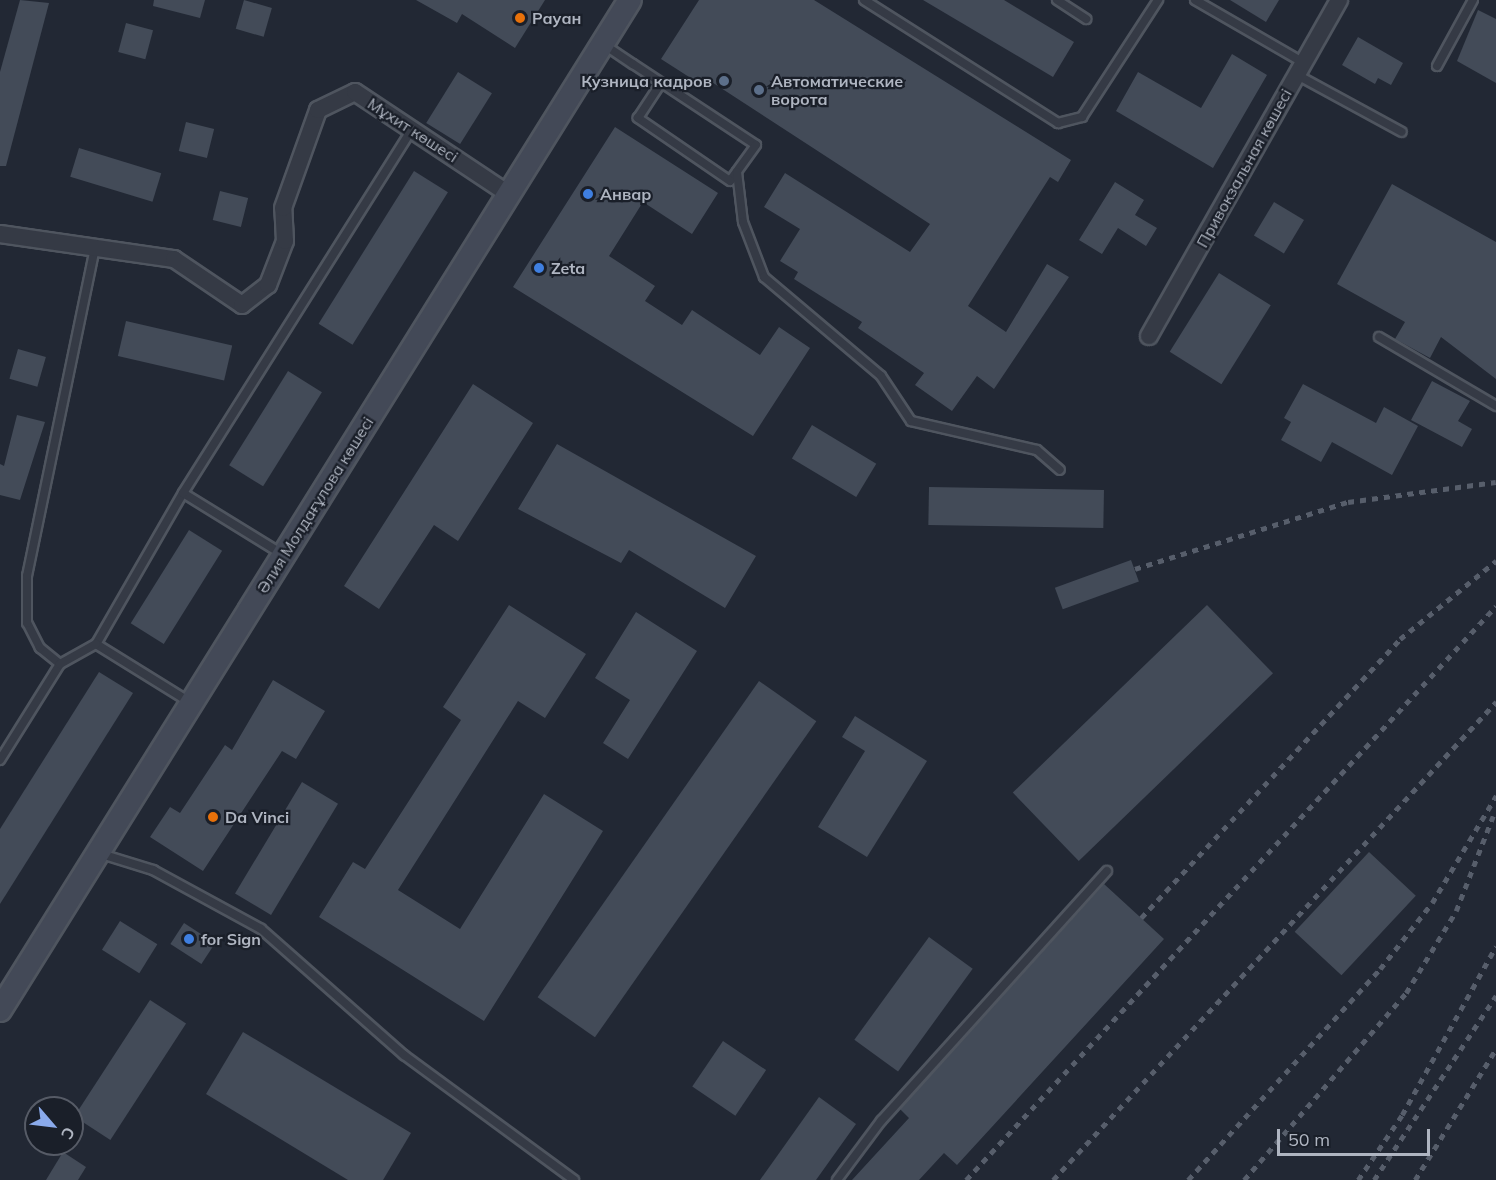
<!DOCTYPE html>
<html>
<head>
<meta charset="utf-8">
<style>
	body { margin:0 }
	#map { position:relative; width:1496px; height:1180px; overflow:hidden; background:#222834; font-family:Mulish,sans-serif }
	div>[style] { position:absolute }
	.building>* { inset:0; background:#434b58; transform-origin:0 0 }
	.roads { filter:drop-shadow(2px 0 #4f555f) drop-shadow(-2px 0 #4f555f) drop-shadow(0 2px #4f555f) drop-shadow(0 -2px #4f555f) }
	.lane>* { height:8px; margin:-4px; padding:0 4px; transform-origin:4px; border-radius:4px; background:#353a45 }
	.street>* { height:16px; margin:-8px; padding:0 8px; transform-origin:8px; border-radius:8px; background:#353a45 }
	.secondary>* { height:22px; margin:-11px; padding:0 11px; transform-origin:11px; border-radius:11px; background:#434957 }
	.rail>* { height:4.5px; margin-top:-2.25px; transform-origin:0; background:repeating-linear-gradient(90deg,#575e6b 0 6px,transparent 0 12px) }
	.dots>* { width:16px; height:16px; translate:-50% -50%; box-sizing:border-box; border:3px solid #1a1f29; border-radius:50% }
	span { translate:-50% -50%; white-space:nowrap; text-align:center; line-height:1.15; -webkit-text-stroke:4.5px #1a1f29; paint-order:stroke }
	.poi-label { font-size:16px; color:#afb5c1; font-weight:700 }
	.left { translate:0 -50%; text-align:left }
	.right { translate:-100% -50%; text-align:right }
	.street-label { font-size:16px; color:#afb5c1 }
	.north { position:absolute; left:24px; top:1096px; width:60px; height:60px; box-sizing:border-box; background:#1a1f29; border:2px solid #565b66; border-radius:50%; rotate:118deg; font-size:16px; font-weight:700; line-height:24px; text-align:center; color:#afb5c1 }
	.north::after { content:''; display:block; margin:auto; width:21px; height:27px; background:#8aaaeb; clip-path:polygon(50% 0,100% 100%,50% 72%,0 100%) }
	.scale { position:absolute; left:1277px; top:1129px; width:153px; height:27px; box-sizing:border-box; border:3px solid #afb5c1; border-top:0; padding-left:8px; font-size:18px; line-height:21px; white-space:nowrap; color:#afb5c1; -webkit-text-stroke:4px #1a1f29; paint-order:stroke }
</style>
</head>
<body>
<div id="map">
	<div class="building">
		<div style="clip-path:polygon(20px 0,49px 3px,6px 166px,0 166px,0 72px)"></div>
		<div style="clip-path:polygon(154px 0,205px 0,200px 18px,153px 6px)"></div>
		<div style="left:244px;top:0;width:29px;height:30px;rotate:16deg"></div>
		<div style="clip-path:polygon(416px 0,545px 0,515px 48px,462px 14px,457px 23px)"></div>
		<div style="clip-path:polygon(699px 0,814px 0,1071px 160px,1058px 182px,1050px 177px,968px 306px,1006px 332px,1047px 264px,1069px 277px,994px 389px,977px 376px,952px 411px,915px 385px,924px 373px,858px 328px,862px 322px,794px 279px,798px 272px,780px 261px,800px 229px,764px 207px,785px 173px,910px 252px,930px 224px,704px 77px,700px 84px,661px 59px)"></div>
		<div style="clip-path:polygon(923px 0,1004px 0,1074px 42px,1053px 77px)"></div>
		<div style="clip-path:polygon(1230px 0,1279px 0,1266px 22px)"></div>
		<div style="clip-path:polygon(1478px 10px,1496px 19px,1496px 83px,1457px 61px)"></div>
		<div style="left:126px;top:23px;width:28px;height:30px;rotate:15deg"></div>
		<div style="clip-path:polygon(1358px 37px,1403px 63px,1391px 85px,1378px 78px,1375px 84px,1342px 65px)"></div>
		<div style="clip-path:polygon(1232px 54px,1267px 75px,1213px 168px,1116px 111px,1138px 72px,1201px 108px)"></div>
		<div style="left:458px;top:72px;width:40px;height:60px;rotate:32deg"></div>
		<div style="left:186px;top:122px;width:29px;height:30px;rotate:14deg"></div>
		<div style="clip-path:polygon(615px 127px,718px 193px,692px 234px,643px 202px,609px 256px,655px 286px,645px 301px,682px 325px,692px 310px,760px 355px,779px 327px,810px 348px,753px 436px,513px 287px)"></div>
		<div style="left:79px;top:148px;width:86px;height:30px;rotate:17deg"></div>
		<div style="left:414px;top:171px;width:40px;height:180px;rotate:32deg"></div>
		<div style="clip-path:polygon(1115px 182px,1144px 200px,1135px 215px,1157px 228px,1146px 246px,1118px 228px,1102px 254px,1079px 240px)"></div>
		<div style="clip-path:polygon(1392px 184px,1496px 242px,1496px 379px,1441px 337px,1430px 358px,1395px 339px,1405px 322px,1337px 284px)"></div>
		<div style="left:220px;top:191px;width:29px;height:30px;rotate:14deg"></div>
		<div style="left:1274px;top:202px;width:35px;height:39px;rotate:31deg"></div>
		<div style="left:1219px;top:273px;width:61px;height:93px;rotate:32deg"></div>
		<div style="left:126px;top:321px;width:109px;height:36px;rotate:13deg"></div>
		<div style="left:18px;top:349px;width:29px;height:31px;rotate:16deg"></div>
		<div style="left:288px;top:371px;width:40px;height:111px;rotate:32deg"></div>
		<div style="clip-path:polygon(1432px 381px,1470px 401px,1458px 421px,1472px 429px,1462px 447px,1411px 420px)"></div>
		<div style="clip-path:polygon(473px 384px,533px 423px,458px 541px,434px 525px,379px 609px,344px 586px)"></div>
		<div style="clip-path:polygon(1303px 384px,1376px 423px,1384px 407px,1418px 426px,1392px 475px,1332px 442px,1321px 462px,1281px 440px,1291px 422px,1284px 418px)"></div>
		<div style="clip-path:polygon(17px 415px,45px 422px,20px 500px,0 495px,0 464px,4px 466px)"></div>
		<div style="left:812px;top:425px;width:75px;height:39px;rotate:31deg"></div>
		<div style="clip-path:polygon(557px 444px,756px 556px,725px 608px,629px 550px,621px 563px,518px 509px)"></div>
		<div style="left:929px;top:487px;width:175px;height:38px;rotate:1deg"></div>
		<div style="left:189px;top:530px;width:39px;height:110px;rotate:32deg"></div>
		<div style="left:1131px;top:560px;width:23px;height:81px;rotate:70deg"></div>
		<div style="clip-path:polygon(509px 605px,586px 654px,545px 718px,518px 701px,398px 890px,460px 929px,544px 794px,603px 831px,484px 1021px,319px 917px,353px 862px,365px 869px,461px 720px,443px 707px)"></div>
		<div style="left:1207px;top:605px;width:95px;height:270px;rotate:46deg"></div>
		<div style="clip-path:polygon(636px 612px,697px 651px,628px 759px,603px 743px,630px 700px,595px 678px)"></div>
		<div style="clip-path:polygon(99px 672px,133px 693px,0 904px,0 829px)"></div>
		<div style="clip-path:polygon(273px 680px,325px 711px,296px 759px,282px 751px,203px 871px,150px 837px,170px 807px,180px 813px,225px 745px,232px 750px)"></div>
		<div style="left:759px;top:681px;width:70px;height:386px;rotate:35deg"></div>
		<div style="clip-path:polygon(855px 716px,927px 761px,867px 857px,818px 827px,865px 751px,842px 737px)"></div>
		<div style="left:302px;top:782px;width:42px;height:130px;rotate:31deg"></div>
		<div style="left:1369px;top:852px;width:64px;height:109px;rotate:43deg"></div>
		<div style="clip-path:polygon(1104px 884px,1164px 939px,957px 1165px,944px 1153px,919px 1180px,852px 1180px,909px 1118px,900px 1109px)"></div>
		<div style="left:120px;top:921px;width:44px;height:34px;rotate:32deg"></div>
		<div style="left:184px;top:923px;width:37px;height:25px;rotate:33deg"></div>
		<div style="left:929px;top:937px;width:54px;height:127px;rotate:36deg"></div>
		<div style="left:150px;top:1000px;width:43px;height:139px;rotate:33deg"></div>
		<div style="clip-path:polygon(243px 1032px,411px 1133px,383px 1180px,348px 1180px,206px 1094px)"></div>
		<div style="left:723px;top:1041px;width:52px;height:55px;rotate:34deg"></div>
		<div style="clip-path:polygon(819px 1097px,856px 1124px,816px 1180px,760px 1180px)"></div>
		<div style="clip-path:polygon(63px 1152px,86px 1167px,78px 1180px,46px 1180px)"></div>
	</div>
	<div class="roads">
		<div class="lane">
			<div style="left:864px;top:0;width:230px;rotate:32.4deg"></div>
			<div style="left:1058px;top:123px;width:25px;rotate:-14deg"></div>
			<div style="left:1082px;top:117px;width:140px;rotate:-57deg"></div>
			<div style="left:1057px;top:0;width:35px;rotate:33deg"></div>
			<div style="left:1195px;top:0;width:126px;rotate:30deg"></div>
			<div style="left:603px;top:44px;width:36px;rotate:34deg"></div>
			<div style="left:633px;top:64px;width:147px;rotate:33.4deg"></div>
			<div style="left:756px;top:145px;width:44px;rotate:125.8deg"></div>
			<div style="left:730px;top:181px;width:112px;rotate:-145.6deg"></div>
			<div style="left:638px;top:118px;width:42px;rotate:-56.7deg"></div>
			<div style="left:1437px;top:66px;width:75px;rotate:-61.4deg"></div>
			<div style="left:1297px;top:75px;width:119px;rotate:28.5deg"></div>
			<div style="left:737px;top:172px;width:50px;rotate:83.2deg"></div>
			<div style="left:743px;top:222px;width:59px;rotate:69.1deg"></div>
			<div style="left:764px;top:277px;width:153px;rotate:40.2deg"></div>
			<div style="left:881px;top:376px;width:54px;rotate:56.3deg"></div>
			<div style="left:911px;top:421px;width:129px;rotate:13deg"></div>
			<div style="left:1037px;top:450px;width:30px;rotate:41deg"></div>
			<div style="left:1379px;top:337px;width:136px;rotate:30.5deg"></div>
			<div style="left:183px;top:493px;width:174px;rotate:119.9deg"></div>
			<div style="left:96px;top:644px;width:112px;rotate:31.8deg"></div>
			<div style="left:282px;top:554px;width:116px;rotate:-148.4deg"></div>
			<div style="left:183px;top:493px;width:429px;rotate:-57.8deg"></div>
			<div style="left:60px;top:664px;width:26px;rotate:-141deg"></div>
			<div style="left:40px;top:648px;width:28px;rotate:-117deg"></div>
			<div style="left:27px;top:623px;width:47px;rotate:-90deg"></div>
			<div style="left:27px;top:576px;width:334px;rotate:-78.3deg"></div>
			<div style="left:0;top:760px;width:113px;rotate:-58deg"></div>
			<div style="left:60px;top:664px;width:41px;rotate:-29.1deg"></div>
			<div style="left:98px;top:853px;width:58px;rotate:17.2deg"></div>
			<div style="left:153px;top:870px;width:123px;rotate:28.6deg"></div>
			<div style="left:261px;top:929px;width:191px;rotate:41.4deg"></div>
			<div style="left:404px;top:1055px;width:211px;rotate:36.3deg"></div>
			<div style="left:837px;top:1180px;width:74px;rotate:-53.3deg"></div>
			<div style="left:881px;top:1121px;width:337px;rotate:-47.9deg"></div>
		</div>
		<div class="street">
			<div style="left:0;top:234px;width:176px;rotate:8.2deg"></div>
			<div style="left:174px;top:259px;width:82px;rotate:34.1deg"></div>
			<div style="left:242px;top:305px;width:33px;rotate:-38deg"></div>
			<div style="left:268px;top:285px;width:47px;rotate:-68.9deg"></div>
			<div style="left:285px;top:241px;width:33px;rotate:-93deg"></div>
			<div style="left:283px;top:208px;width:104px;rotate:-70.3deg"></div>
			<div style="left:318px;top:110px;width:41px;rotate:-25.9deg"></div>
			<div style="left:355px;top:92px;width:186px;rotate:33.6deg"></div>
			<div style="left:1149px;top:336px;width:386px;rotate:-60.5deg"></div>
		</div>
		<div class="secondary">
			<div style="left:0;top:1010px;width:1190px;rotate:-58.05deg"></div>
		</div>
	</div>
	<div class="rail">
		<div style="left:1135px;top:569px;width:223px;rotate:-17.5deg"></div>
		<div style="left:1348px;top:502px;width:149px;rotate:-7.7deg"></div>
		<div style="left:1141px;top:918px;width:381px;rotate:-47.1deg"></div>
		<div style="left:1400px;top:639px;width:124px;rotate:-39.1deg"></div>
		<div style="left:966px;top:1180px;width:781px;rotate:-47.28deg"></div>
		<div style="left:1053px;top:1180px;width:652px;rotate:-47.18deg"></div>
		<div style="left:1188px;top:1180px;width:285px;rotate:-47.7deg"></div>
		<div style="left:1380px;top:969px;width:84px;rotate:-51.8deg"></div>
		<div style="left:1432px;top:903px;width:125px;rotate:-59.1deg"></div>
		<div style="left:1244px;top:1180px;width:247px;rotate:-49.1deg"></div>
		<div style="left:1406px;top:993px;width:96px;rotate:-58.6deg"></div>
		<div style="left:1456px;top:911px;width:102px;rotate:-68.7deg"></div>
		<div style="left:1358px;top:1180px;width:78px;rotate:-55.9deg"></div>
		<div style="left:1402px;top:1115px;width:193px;rotate:-60.9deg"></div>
		<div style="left:1374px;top:1180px;width:221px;rotate:-56.5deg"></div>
		<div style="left:1415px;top:1180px;width:154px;rotate:-58.3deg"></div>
	</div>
	<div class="dots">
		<div style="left:520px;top:18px;background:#e8710a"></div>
		<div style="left:724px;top:81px;background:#5c6f8a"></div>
		<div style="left:759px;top:90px;background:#5c6f8a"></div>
		<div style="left:588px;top:194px;background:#3f7fe0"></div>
		<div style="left:539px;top:268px;background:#3f7fe0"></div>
		<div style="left:213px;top:817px;background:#e8710a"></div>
		<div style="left:189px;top:939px;background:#3f7fe0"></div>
	</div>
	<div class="poi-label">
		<span class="left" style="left:532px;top:18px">Рауан</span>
		<span class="right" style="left:712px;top:81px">Кузница кадров</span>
		<span class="left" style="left:771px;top:90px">Автоматические<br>ворота</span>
		<span class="left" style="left:600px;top:194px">Анвар</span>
		<span class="left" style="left:551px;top:268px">Zeta</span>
		<span class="left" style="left:225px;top:817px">Da Vinci</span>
		<span class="left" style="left:201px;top:939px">for Sign</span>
	</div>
	<div class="street-label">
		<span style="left:413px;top:130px;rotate:33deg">Мұхит көшесі</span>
		<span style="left:1244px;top:168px;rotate:-61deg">Привокзальная көшесі</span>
		<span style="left:315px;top:505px;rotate:-58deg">Әлия Молдағұлова көшесі</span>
	</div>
	<div class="north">С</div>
	<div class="scale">50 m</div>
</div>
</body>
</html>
